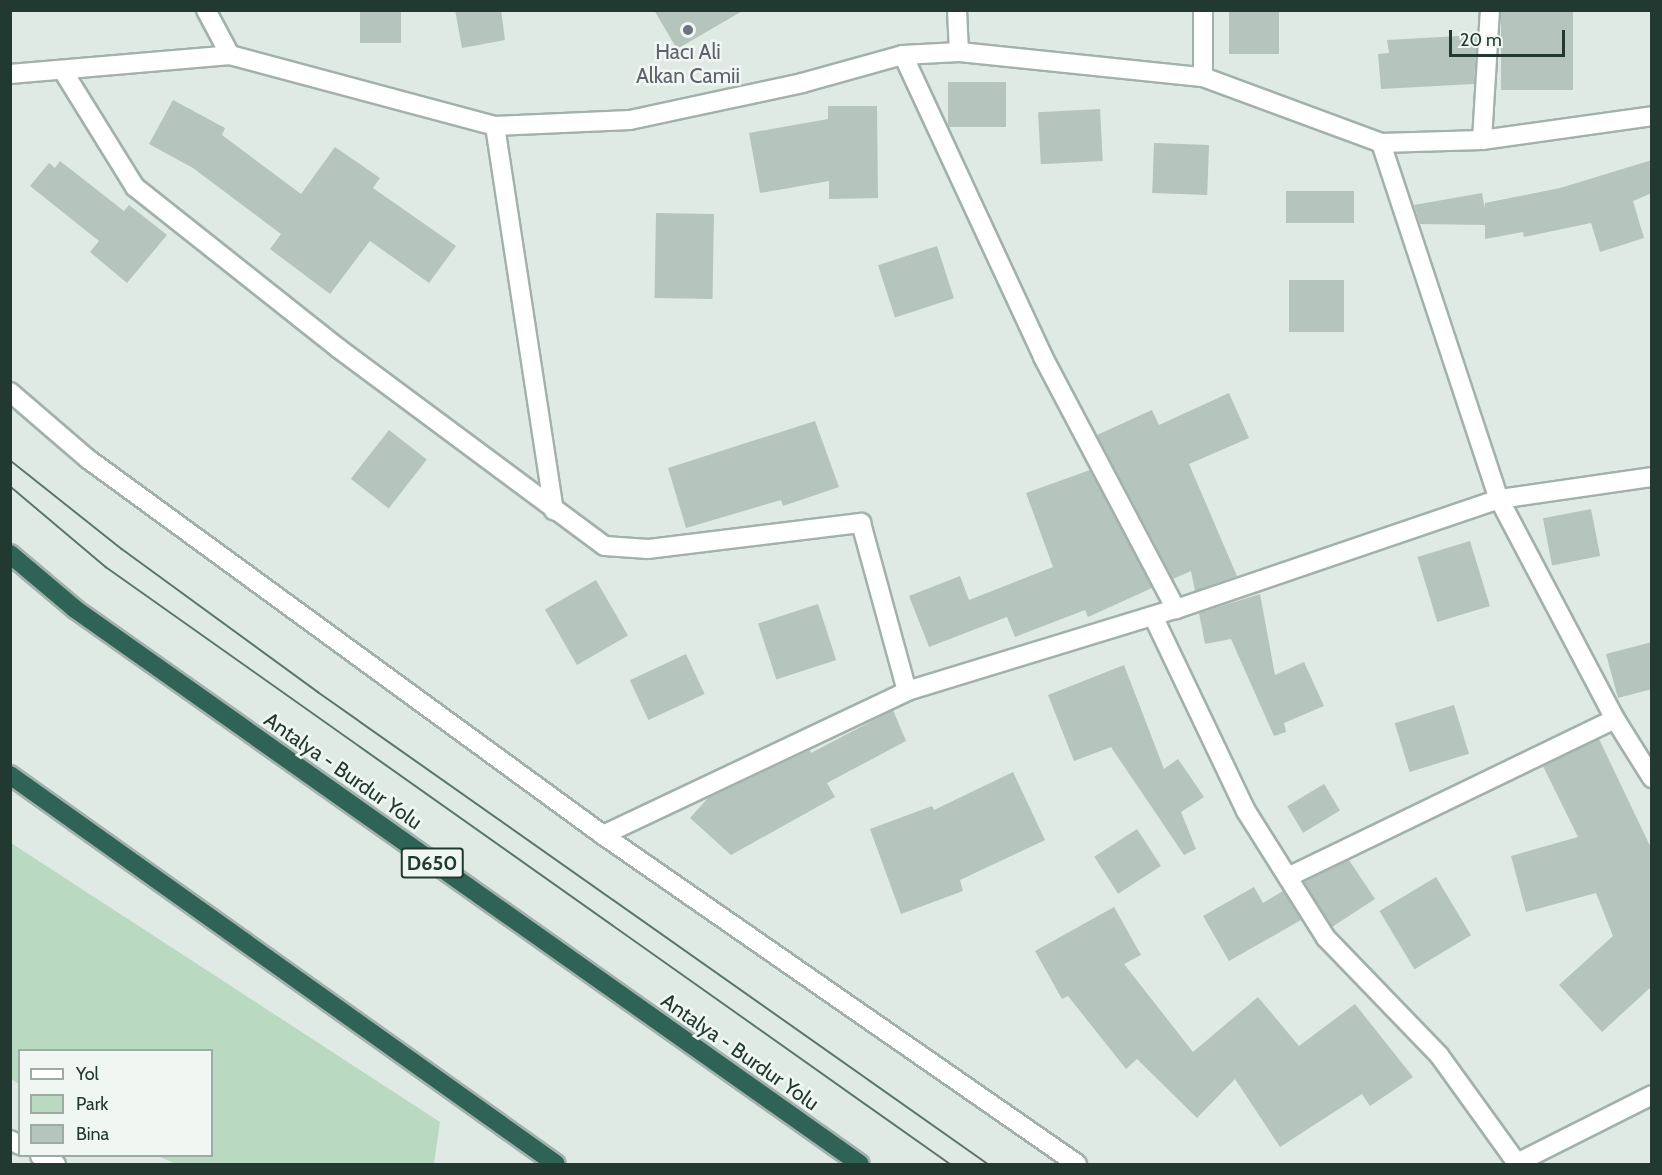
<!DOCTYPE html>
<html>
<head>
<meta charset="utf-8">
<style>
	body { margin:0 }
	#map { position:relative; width:1662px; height:1175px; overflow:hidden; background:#dfeae5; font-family:Cabin,sans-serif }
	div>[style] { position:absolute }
	.green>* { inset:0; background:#b9dac0 }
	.building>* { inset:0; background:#b5c4bd; transform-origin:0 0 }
	.roads { filter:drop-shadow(2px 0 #a2b1ab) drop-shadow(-2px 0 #a2b1ab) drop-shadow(0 2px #a2b1ab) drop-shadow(0 -2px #a2b1ab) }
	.street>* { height:18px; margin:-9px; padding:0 9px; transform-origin:9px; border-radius:9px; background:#fff }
	.highway>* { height:18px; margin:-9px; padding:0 9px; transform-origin:9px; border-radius:9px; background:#2f6356 }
	.tram>* { height:1.5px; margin:-0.75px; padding:0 0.75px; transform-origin:0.75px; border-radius:0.75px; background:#5b756d }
	.dots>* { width:16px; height:16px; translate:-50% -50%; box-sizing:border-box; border:3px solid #f0f7f3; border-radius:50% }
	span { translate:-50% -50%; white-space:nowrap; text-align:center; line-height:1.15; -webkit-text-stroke:5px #f0f7f3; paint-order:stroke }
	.shield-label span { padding:2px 4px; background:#f0f7f3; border:2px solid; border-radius:4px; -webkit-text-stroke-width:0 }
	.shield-label { font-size:20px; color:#213931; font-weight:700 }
	.worship-label { font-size:21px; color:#5b616d }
	.street-label { font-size:21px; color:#213931 }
	.frame { position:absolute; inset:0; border:12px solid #213931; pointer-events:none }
	.legend { position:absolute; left:18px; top:1049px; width:195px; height:108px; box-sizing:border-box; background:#f0f7f3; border:2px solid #9daba5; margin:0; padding:8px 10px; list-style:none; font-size:18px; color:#213931 }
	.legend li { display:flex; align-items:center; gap:12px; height:30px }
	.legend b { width:30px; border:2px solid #9daba5 }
	.scale { position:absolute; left:1449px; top:30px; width:116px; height:27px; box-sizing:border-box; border:3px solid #213931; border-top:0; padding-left:8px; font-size:18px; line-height:21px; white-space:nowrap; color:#213931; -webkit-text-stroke:4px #f0f7f3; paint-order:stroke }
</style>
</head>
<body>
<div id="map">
	<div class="green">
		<div style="clip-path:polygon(11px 843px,440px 1122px,434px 1164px,176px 1164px,158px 1156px,212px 1156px,212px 1050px,20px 1050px,19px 1084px,11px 1079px)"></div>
	</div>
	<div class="building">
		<div style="left:360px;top:10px;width:41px;height:33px"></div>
		<div style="clip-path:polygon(455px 10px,501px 10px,505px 40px,462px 48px)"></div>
		<div style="clip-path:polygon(654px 10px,744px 10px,677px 49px)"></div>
		<div style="left:1229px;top:10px;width:50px;height:44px"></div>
		<div style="left:1501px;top:10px;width:72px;height:80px"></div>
		<div style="clip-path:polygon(1477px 35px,1474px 84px,1381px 89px,1378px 54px,1389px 53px,1387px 40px)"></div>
		<div style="left:948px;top:82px;width:58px;height:45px"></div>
		<div style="clip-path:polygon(173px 100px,225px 128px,222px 135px,301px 194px,335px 147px,380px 178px,373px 188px,456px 246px,429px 283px,370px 241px,330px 294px,270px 249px,281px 234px,193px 168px,149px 144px)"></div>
		<div style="clip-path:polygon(828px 106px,877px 106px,878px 198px,829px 199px,829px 181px,760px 193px,749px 133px,828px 119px)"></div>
		<div style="left:1100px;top:109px;width:52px;height:62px;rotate:87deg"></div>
		<div style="left:1154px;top:143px;width:55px;height:50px;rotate:2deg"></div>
		<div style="clip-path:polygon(1652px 160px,1652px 193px,1633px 201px,1644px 238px,1600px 252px,1591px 223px,1524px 237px,1523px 232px,1485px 239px,1485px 225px,1420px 224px,1414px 205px,1482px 193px,1485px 209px,1485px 203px,1560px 188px)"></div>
		<div style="clip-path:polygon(60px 161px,124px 211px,129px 205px,167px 235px,127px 283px,90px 252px,99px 241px,30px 186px,49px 163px,55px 168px)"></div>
		<div style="left:1286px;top:191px;width:68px;height:32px"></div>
		<div style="left:656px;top:213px;width:58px;height:85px;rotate:1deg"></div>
		<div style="left:937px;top:246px;width:55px;height:62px;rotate:72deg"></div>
		<div style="left:1289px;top:280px;width:55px;height:52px"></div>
		<div style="clip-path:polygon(1229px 393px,1249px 438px,1189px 464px,1237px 576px,1195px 591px,1191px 571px,1173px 579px,1097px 435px,1152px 410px,1159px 425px)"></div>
		<div style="clip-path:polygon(815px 421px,839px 487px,783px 506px,781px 500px,686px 528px,668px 468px)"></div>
		<div style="left:389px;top:430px;width:48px;height:62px;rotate:38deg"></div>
		<div style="clip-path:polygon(1090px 470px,1152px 588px,1088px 617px,1085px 610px,1015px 637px,1007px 617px,929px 647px,909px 596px,960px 576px,969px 600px,1053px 567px,1026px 493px)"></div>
		<div style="left:1591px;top:509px;width:48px;height:49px;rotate:79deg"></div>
		<div style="left:1470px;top:541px;width:68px;height:55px;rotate:73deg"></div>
		<div style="left:596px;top:580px;width:64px;height:59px;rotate:60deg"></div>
		<div style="clip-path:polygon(1260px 594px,1275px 675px,1304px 662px,1324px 706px,1284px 723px,1286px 732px,1274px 736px,1231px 639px,1205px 644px,1199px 613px)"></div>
		<div style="left:818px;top:604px;width:59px;height:63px;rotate:72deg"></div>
		<div style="clip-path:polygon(1652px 642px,1652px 689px,1618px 698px,1606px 654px)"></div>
		<div style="left:686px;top:654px;width:44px;height:62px;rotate:65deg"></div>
		<div style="clip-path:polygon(1124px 665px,1164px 769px,1178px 759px,1204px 797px,1181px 812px,1196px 849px,1184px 855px,1111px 747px,1074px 761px,1048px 695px)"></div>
		<div style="left:1454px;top:705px;width:51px;height:62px;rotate:73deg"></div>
		<div style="clip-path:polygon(893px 710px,906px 741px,827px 783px,835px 797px,731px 855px,690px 818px,708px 798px,810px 750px,811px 753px)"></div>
		<div style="clip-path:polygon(1599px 739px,1652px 850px,1652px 986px,1602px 1032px,1559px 985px,1613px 936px,1596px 893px,1526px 912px,1511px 856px,1578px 837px,1543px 766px)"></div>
		<div style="clip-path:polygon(1013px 772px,1045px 840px,960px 880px,963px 891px,901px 914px,870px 829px,932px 806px,934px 810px)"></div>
		<div style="left:1324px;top:784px;width:31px;height:43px;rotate:59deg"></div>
		<div style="left:1137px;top:829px;width:44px;height:51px;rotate:57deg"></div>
		<div style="clip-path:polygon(1349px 860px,1375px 899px,1332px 927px,1304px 882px)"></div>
		<div style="left:1436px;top:877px;width:68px;height:66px;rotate:59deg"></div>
		<div style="clip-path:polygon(1254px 887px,1263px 903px,1283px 891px,1301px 920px,1229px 961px,1203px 916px)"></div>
		<div style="clip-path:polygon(1114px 907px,1141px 955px,1124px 964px,1193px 1052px,1258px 997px,1299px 1046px,1355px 1004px,1413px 1077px,1370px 1106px,1362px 1094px,1280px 1147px,1235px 1079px,1197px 1118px,1137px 1059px,1126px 1069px,1068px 996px,1062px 999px,1035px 951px)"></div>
	</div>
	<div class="roads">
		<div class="street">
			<div style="left:206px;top:10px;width:51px;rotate:61.9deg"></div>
			<div style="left:957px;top:10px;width:42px;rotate:87.3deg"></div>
			<div style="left:1203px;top:10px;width:67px;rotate:90deg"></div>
			<div style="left:903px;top:55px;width:333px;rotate:65.1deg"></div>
			<div style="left:1043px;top:357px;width:285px;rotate:62.2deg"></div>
			<div style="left:63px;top:71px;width:137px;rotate:58.2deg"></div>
			<div style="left:135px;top:187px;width:259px;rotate:38.4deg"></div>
			<div style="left:338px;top:348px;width:332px;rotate:36.6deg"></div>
			<div style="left:605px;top:546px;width:43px;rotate:4deg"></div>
			<div style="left:648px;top:549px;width:215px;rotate:-7deg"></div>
			<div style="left:861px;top:523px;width:174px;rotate:74.7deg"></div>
			<div style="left:10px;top:74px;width:221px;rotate:-4.9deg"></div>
			<div style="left:230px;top:55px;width:274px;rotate:15deg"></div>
			<div style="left:495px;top:126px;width:135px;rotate:-2.5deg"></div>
			<div style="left:630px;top:120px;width:176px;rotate:-12.1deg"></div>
			<div style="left:802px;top:83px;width:105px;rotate:-15.5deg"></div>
			<div style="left:903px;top:55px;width:56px;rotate:-3.1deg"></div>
			<div style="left:959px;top:52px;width:245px;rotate:5.9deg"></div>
			<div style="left:1203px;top:77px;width:190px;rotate:20.3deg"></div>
			<div style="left:1381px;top:143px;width:101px;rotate:-1.7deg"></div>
			<div style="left:1482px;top:140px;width:172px;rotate:-8deg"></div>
			<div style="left:495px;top:126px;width:389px;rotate:81.3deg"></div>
			<div style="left:1482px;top:140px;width:130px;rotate:-86.5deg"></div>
			<div style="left:1381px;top:143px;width:375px;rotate:71.7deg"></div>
			<div style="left:1499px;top:499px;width:249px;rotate:62.2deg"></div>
			<div style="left:1615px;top:719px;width:70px;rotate:57.9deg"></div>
			<div style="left:10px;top:392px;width:103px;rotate:40.7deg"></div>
			<div style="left:88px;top:459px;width:638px;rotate:36.13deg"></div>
			<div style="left:603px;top:835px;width:577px;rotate:34.76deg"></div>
			<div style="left:1153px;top:616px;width:216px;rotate:64.5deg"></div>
			<div style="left:1246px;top:811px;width:150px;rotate:57.8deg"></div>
			<div style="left:1326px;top:938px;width:163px;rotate:46deg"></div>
			<div style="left:1439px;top:1055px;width:133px;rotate:54.2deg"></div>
			<div style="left:603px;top:835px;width:336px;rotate:-25.3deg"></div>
			<div style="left:907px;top:691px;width:281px;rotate:-17deg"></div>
			<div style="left:1176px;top:609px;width:341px;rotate:-18.8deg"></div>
			<div style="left:1499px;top:499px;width:155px;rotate:-8.2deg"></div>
			<div style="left:1288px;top:877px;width:363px;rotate:-25.8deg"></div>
			<div style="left:10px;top:1140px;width:11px;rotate:27deg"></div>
			<div style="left:40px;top:1156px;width:18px;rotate:27deg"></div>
			<div style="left:1515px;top:1164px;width:153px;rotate:-26.7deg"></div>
		</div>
		<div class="highway">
			<div style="left:10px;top:554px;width:85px;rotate:40.2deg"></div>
			<div style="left:75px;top:609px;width:961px;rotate:35.26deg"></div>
			<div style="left:10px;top:775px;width:670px;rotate:35.47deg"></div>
		</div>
	</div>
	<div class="tram">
		<div style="left:10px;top:460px;width:143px;rotate:38.5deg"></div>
		<div style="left:122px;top:549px;width:243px;rotate:36.1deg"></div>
		<div style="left:318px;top:692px;width:820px;rotate:35.16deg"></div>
		<div style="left:10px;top:486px;width:126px;rotate:40.2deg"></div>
		<div style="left:106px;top:567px;width:1034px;rotate:35.27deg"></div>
	</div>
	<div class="dots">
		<div style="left:688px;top:30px;background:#6b7280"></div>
	</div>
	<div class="shield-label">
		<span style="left:432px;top:863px">D650</span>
	</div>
	<div class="worship-label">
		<span style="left:688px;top:64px">Hacı Ali<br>Alkan Camii</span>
	</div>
	<div class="street-label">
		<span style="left:343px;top:771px;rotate:35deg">Antalya - Burdur Yolu</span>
		<span style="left:740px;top:1052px;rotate:35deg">Antalya - Burdur Yolu</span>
	</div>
	<div class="frame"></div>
	<ul class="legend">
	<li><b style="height:8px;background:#fff"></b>Yol</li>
	<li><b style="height:16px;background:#b9dac0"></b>Park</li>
	<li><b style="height:16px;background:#b5c4bd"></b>Bina</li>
	</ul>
	<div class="scale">20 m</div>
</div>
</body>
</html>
